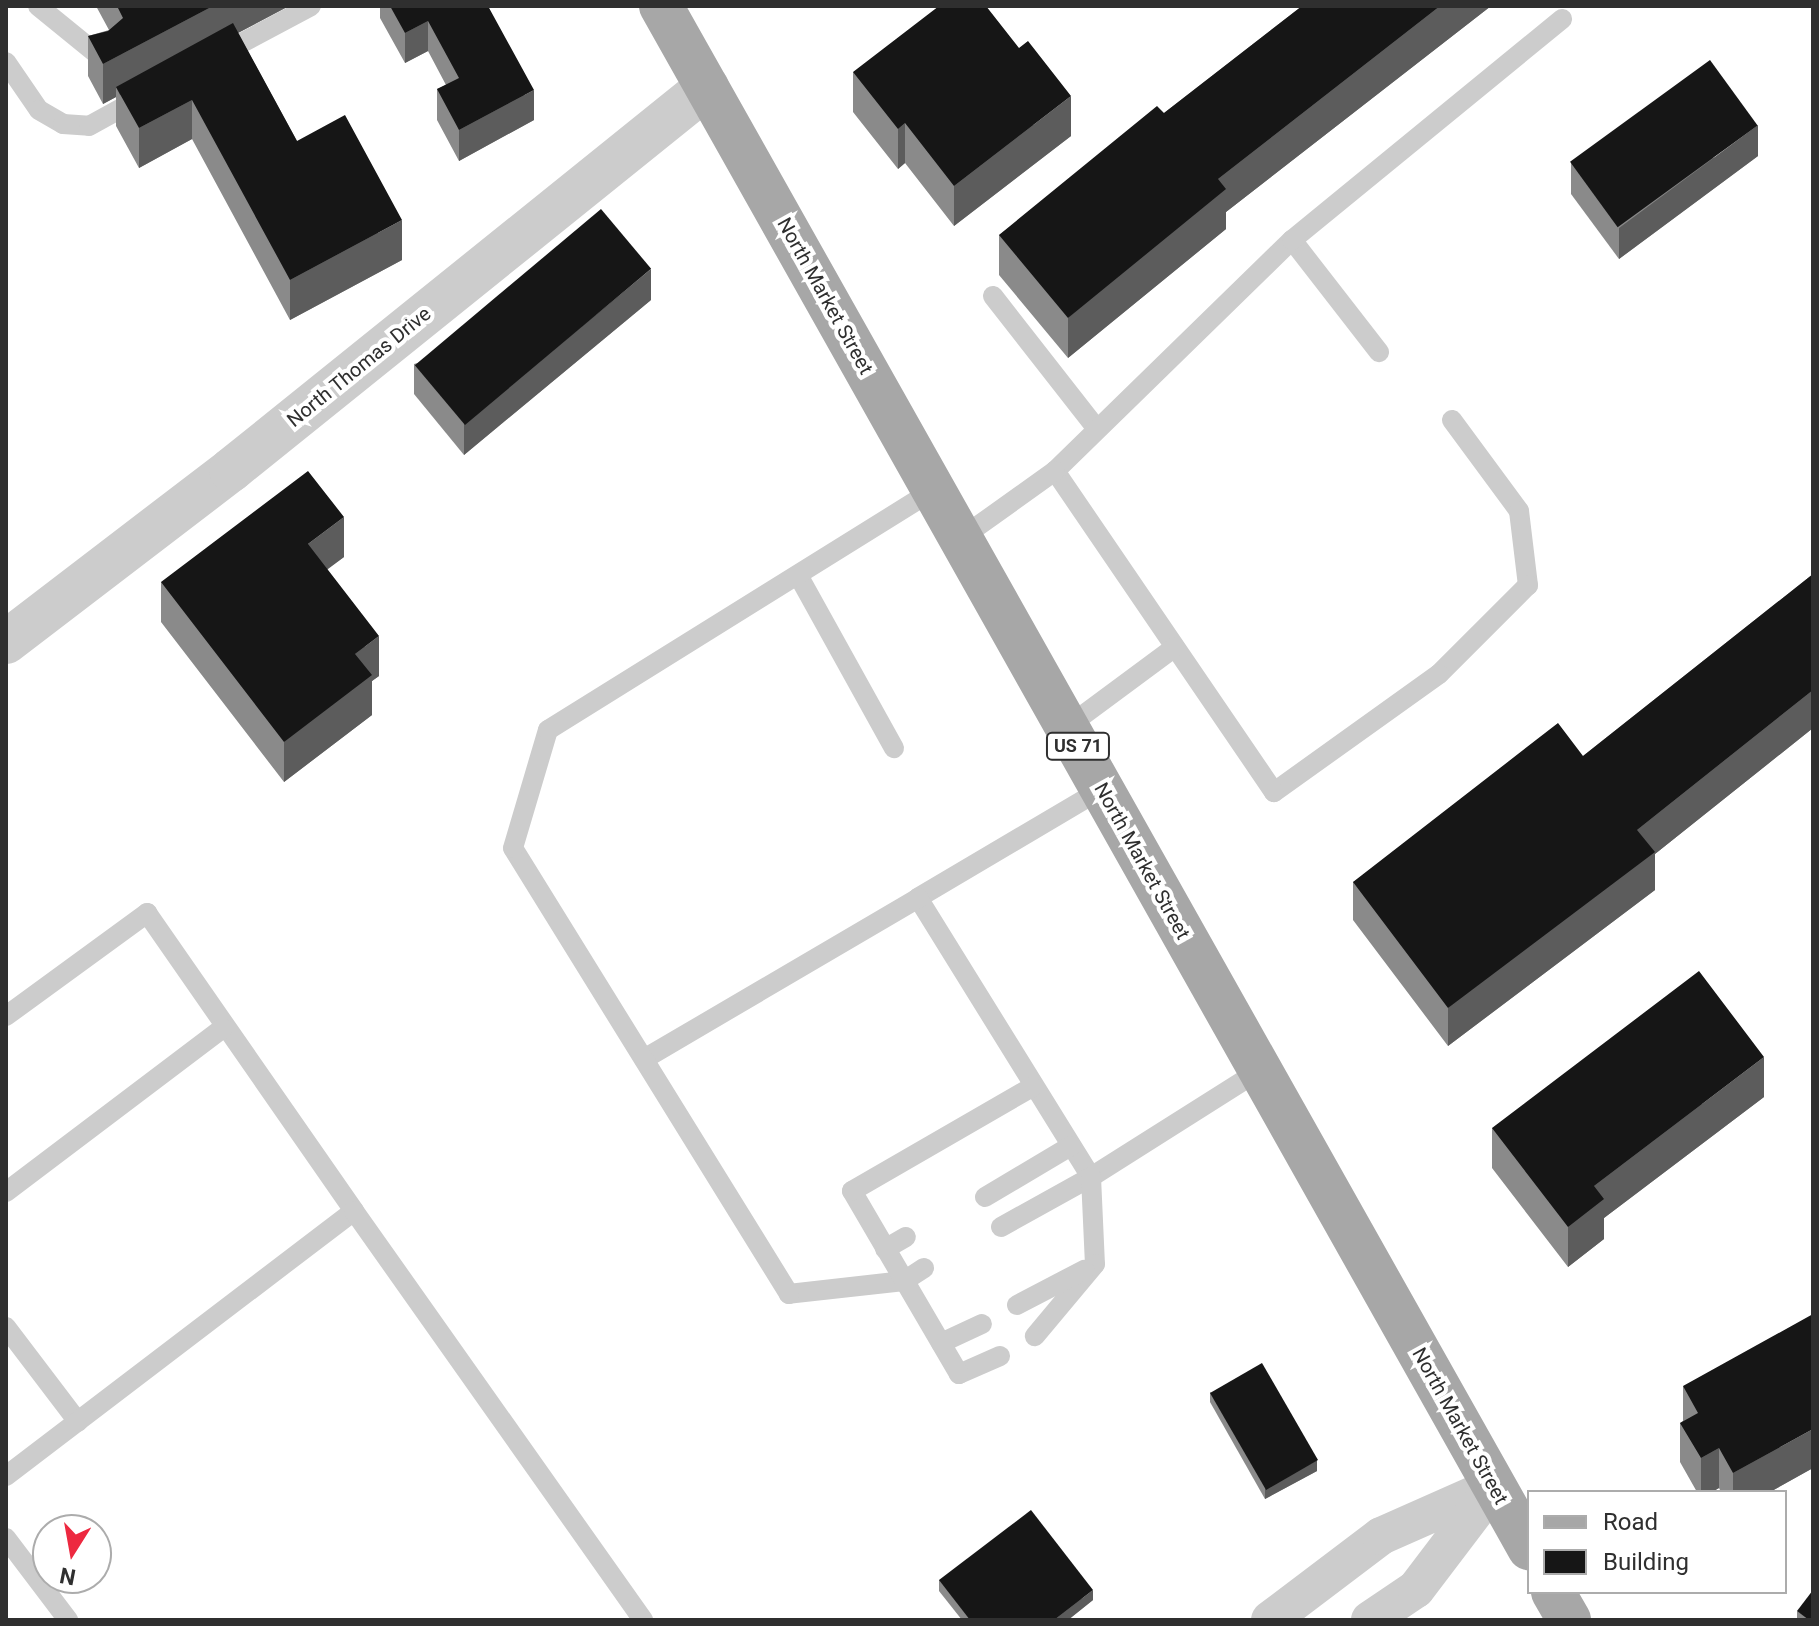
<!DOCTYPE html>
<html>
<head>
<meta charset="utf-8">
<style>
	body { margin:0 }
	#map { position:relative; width:1819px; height:1626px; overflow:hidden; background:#fff; font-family:Roboto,sans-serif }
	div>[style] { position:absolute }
	.service>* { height:20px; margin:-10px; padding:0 10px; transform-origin:10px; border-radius:10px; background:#ccc }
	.minor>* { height:38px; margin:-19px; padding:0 19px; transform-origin:19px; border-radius:19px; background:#ccc }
	.tertiary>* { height:44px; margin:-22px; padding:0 22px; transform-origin:22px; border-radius:22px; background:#ccc }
	.primary>* { height:44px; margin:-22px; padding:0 22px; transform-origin:22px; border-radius:22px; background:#a7a7a7 }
	.wall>* { inset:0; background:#8a8a8a }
	.shaded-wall>* { inset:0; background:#5c5c5c }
	.building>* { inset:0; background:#161616; transform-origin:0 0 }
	span { translate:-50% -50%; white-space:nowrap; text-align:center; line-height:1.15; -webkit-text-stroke:8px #fff; paint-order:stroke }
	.shield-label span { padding:2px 6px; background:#fff; border:2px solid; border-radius:6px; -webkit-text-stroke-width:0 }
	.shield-label { font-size:18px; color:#2f2f2f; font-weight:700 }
	.street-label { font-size:20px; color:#2f2f2f }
	.frame { position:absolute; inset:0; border:8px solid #2f2f2f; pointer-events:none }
	.legend { position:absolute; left:1527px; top:1490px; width:260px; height:104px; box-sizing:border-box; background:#fff; border:2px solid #acacac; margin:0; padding:10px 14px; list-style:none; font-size:24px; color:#2f2f2f }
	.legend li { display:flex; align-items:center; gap:16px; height:40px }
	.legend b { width:40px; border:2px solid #acacac }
	.north { position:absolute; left:32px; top:1514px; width:80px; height:80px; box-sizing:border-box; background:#fff; border:2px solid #acacac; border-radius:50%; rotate:191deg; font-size:22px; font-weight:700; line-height:32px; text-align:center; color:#2f2f2f }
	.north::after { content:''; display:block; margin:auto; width:28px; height:36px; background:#ed2940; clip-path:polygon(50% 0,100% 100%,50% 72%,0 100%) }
</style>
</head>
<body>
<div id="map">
	<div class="service">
		<div style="left:38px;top:6px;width:84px;rotate:39.2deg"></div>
		<div style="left:219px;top:55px;width:104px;rotate:-28deg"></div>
		<div style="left:6px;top:62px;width:58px;rotate:55.5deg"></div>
		<div style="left:39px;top:110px;width:28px;rotate:30deg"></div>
		<div style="left:63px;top:124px;width:26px;rotate:4deg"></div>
		<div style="left:89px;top:126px;width:56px;rotate:-28.9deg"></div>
		<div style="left:1292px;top:240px;width:142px;rotate:52.2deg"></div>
		<div style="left:993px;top:296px;width:169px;rotate:52deg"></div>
		<div style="left:1452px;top:420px;width:113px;rotate:53.6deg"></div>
		<div style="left:1519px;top:511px;width:75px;rotate:83.1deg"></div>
		<div style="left:1528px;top:585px;width:126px;rotate:135deg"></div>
		<div style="left:1439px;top:674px;width:203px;rotate:144.4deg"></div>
		<div style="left:1274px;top:792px;width:389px;rotate:-124.3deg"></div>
		<div style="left:1055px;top:471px;width:331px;rotate:-44.3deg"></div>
		<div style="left:1292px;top:240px;width:349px;rotate:-39.3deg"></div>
		<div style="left:961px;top:538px;width:115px;rotate:-35.5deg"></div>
		<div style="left:798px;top:575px;width:198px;rotate:61deg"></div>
		<div style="left:1067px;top:727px;width:134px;rotate:-36.5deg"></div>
		<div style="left:1102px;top:789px;width:214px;rotate:149.4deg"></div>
		<div style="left:918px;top:898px;width:328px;rotate:58.2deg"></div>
		<div style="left:1091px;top:1177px;width:200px;rotate:-32.3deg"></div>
		<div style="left:6px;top:1016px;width:175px;rotate:-36.1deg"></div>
		<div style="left:147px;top:913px;width:363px;rotate:55.2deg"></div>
		<div style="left:644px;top:1059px;width:318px;rotate:-30.4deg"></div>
		<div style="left:6px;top:1192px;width:272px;rotate:-37.1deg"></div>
		<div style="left:985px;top:1197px;width:100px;rotate:-30.7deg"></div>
		<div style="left:1001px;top:1227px;width:103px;rotate:-29.1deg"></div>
		<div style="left:1091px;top:1177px;width:87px;rotate:87.4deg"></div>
		<div style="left:1095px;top:1264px;width:94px;rotate:129.8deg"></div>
		<div style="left:885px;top:1249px;width:24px;rotate:-30deg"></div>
		<div style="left:924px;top:1268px;width:24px;rotate:147deg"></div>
		<div style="left:904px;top:1281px;width:116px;rotate:173.6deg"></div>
		<div style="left:789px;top:1294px;width:524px;rotate:-121.75deg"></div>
		<div style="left:513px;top:848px;width:123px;rotate:-73.5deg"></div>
		<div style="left:548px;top:730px;width:455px;rotate:-31.9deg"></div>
		<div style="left:1017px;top:1305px;width:76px;rotate:-27.6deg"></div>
		<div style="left:6px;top:1327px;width:119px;rotate:52.8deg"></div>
		<div style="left:941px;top:1343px;width:45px;rotate:-24.9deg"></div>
		<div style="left:1000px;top:1356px;width:45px;rotate:156.3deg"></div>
		<div style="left:959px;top:1374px;width:212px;rotate:-120.3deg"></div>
		<div style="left:852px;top:1191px;width:208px;rotate:-30deg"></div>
		<div style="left:6px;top:1476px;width:437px;rotate:-37.3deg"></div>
		<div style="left:354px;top:1211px;width:501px;rotate:54.75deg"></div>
		<div style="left:6px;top:1538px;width:103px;rotate:52.9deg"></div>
	</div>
	<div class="minor">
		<div style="left:1270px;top:1620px;width:139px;rotate:-37.1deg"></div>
		<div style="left:1381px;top:1536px;width:124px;rotate:-23.9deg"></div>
		<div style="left:1370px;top:1620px;width:55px;rotate:-34deg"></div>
		<div style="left:1416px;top:1589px;width:126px;rotate:-52.8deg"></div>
	</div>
	<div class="tertiary">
		<div style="left:6px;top:642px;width:283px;rotate:-37.4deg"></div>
		<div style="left:231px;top:470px;width:611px;rotate:-38.82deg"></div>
	</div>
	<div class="primary">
		<div style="left:661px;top:6px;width:1770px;rotate:60.62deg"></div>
		<div style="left:1553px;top:1592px;width:32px;rotate:60deg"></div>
	</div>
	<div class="wall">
		<div style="clip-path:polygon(96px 6px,289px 6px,238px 33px,297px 141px,402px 260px,290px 320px,192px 139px,139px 168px,116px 126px,116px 97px,103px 104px,88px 76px,88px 36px,109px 30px)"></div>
		<div style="clip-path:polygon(380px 6px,488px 6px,534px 120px,459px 161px,437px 120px,437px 89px,446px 85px,428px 51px,405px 63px,380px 18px)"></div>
		<div style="clip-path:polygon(1302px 6px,1491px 6px,1226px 212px,1226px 229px,1068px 358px,999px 275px,999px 235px,1164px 113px)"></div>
		<div style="clip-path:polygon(853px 72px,1071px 136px,954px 226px,905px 163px,898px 169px,853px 112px)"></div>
		<div style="clip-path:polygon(1758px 156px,1619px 259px,1571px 194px,1571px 163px)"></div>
		<div style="clip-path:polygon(651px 300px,464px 455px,414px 394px,414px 364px)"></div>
		<div style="clip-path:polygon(344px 557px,327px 569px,379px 676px,372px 681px,372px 715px,284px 782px,161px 622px,161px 582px)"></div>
		<div style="clip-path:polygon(1813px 574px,1813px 728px,1655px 854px,1655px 890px,1448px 1046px,1353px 920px,1353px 882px,1583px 756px)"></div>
		<div style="clip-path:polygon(1764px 1097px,1604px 1218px,1604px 1239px,1568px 1267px,1492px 1168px,1492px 1128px)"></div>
		<div style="clip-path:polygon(1683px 1386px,1813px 1468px,1770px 1492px,1721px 1492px,1719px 1488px,1712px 1492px,1697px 1492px,1680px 1462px,1680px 1423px,1683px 1421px)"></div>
		<div style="clip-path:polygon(1210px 1392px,1317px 1471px,1265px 1499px,1210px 1402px)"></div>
		<div style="clip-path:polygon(939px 1580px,1093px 1600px,1068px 1620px,962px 1620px,939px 1591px)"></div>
		<div style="clip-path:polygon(1797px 1611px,1813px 1620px,1797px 1620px)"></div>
	</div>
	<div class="shaded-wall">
		<div style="clip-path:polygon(213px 6px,289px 6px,120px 95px,116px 87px,116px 97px,103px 104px,103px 64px)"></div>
		<div style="clip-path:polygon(1440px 6px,1491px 6px,1226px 212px,1226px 229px,1068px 358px,1068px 318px,1218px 179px)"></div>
		<div style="clip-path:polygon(428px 21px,428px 51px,405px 63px,405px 33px)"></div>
		<div style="clip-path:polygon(534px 90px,534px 120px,459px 161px,459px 130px)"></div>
		<div style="clip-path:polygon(1071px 96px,1071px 136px,954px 226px,954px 186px)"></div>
		<div style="clip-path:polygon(192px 100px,192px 139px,139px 168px,139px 128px)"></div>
		<div style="clip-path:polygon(905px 123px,905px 163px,898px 169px,898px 129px)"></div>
		<div style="clip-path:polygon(1758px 125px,1758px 156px,1619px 259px,1619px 228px)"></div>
		<div style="clip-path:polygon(402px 220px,402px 260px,290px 320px,290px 280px)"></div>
		<div style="clip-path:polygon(651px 269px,651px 300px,464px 455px,464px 424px)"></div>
		<div style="clip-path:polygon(344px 517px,344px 557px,308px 584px,308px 544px)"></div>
		<div style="clip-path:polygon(379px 636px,379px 676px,372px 681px,372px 715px,284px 782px,284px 742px,355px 654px)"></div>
		<div style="clip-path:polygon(1813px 690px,1813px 728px,1655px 854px,1655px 890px,1448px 1046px,1448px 1008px,1637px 830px)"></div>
		<div style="clip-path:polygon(1764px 1057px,1764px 1097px,1604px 1218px,1604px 1239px,1568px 1267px,1568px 1227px,1594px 1186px)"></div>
		<div style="clip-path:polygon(1813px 1429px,1813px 1468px,1770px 1492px,1733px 1492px,1733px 1473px)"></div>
		<div style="clip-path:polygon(1719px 1448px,1719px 1488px,1712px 1492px,1701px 1492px,1701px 1458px)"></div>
		<div style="clip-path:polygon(1317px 1460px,1317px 1471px,1265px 1499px,1265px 1489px)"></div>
		<div style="clip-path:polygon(1093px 1590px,1093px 1600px,1068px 1620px,1054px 1620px)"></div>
	</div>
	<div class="building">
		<div style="clip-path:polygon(117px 6px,213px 6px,103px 64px,88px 36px,108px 31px,123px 18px)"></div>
		<div style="clip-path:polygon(390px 6px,488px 6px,534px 90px,459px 130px,437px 89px,459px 78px,428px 21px,405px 33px)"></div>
		<div style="clip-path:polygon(939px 6px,986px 6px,1019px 48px,1028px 41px,1071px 96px,954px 186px,905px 123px,898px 129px,853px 72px)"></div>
		<div style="clip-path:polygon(1302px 6px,1440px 6px,1218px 179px,1226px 189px,1068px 318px,999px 235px,1157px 106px,1164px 113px)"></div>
		<div style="clip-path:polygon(233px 23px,297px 141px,345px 115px,402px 220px,290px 280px,192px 100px,139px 128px,116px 87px)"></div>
		<div style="left:1710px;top:60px;width:81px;height:173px;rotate:54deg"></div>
		<div style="left:601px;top:209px;width:78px;height:243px;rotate:50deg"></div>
		<div style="clip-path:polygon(308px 471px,344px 517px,308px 544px,379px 636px,355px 654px,372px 675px,284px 742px,161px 582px)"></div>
		<div style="clip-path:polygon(1813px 574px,1813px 690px,1637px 830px,1655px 852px,1448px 1008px,1353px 882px,1558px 723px,1583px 756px)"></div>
		<div style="clip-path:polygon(1699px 971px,1764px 1057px,1594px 1186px,1604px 1199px,1568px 1227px,1492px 1128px)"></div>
		<div style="clip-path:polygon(1813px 1314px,1813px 1429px,1733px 1473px,1719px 1448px,1701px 1458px,1680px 1423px,1698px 1413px,1683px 1386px)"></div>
		<div style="left:1262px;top:1363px;width:112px;height:60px;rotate:60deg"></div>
		<div style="clip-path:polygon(1031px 1510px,1093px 1590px,1054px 1620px,970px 1620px,939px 1580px)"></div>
		<div style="clip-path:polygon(1813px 1590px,1813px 1620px,1809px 1620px,1797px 1611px)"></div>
	</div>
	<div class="shield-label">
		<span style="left:1078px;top:746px">US 71</span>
	</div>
	<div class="street-label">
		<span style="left:825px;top:296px;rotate:61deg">North Market Street</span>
		<span style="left:359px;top:367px;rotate:-39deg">North Thomas Drive</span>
		<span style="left:1142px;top:861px;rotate:61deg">North Market Street</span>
		<span style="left:1460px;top:1426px;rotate:61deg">North Market Street</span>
	</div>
	<div class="frame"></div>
	<ul class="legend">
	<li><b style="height:10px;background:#a7a7a7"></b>Road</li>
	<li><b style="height:22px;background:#161616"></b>Building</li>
	</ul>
	<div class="north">N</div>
</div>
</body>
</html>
